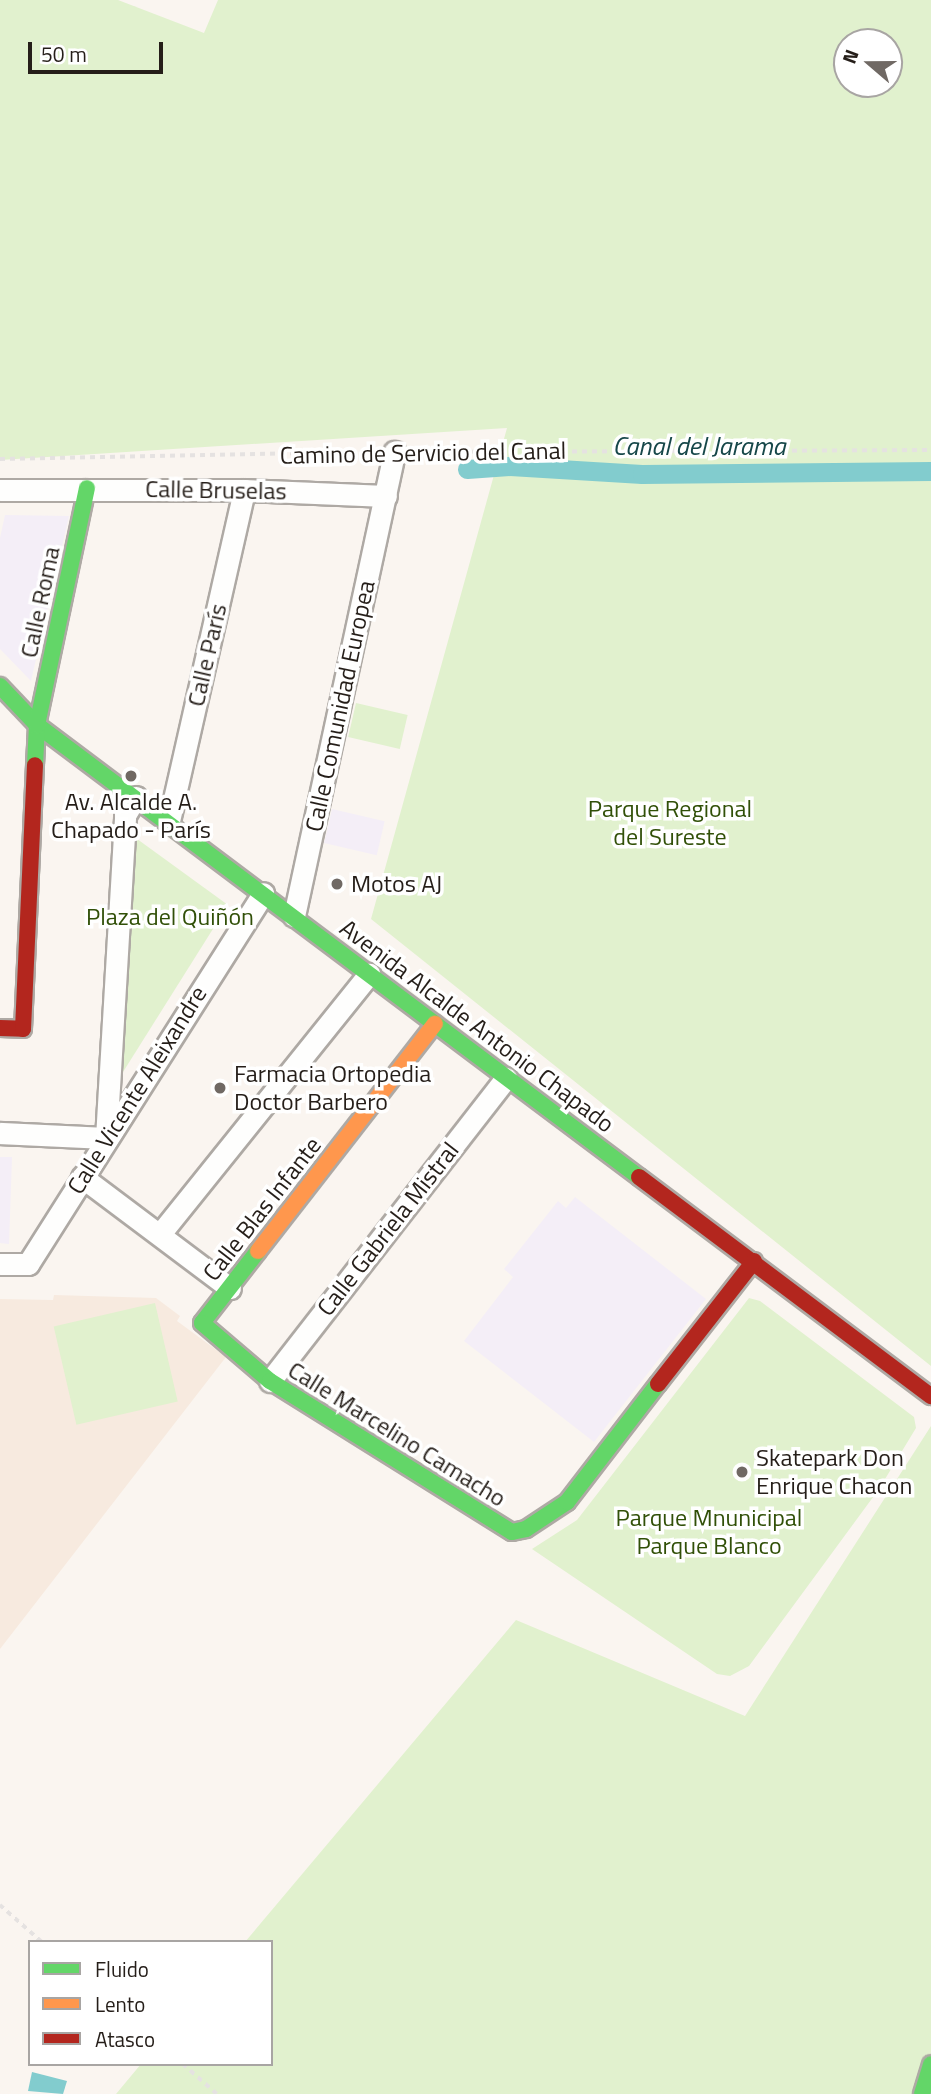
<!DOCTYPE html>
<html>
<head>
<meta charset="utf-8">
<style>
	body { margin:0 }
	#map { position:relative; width:931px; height:2094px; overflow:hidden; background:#faf5f0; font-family:"Titillium Web",sans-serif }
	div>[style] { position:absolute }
	.industrial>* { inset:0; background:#f4eef7; transform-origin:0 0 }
	.built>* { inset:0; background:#f7eadf }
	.green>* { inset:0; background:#e1f1ce; transform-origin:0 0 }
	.water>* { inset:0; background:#82ccce }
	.canal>* { height:19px; margin:-9.5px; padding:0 9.5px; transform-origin:9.5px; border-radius:9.5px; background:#82ccce }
	.path>* { height:3.5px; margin-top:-1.75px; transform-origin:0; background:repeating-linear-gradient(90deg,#e5e2e1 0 5px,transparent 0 10px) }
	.roads { filter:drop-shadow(2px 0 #aea9a4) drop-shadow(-2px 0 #aea9a4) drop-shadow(0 2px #aea9a4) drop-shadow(0 -2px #aea9a4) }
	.street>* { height:21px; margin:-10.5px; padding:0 10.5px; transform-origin:10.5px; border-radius:10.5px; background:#fefefd }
	.fast>* { height:16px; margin:-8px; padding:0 8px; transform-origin:8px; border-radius:8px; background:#63d668 }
	.slow>* { height:16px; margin:-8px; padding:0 8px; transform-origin:8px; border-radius:8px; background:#ff974d }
	.jam>* { height:16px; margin:-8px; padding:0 8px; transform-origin:8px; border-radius:8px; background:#b3261e }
	.dots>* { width:19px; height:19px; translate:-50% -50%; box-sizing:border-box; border:4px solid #fff; border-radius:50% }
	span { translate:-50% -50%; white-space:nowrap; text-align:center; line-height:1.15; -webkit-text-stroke:7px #fff; paint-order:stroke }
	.street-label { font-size:24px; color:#251e19 }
	.poi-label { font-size:24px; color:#251e19 }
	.left { translate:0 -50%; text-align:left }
	.park-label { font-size:24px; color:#315008 }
	.water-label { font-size:26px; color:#164749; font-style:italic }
	.legend { position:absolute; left:28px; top:1940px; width:245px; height:126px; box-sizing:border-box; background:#fff; border:2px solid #a8a5a3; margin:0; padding:9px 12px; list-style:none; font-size:21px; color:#251e19 }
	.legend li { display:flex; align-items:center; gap:14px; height:35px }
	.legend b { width:35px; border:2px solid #a8a5a3 }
	.north { position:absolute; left:833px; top:28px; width:70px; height:70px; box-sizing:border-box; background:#fff; border:2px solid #a8a5a3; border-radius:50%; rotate:290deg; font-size:19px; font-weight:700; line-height:28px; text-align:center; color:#251e19 }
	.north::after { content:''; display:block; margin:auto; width:24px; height:32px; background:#706964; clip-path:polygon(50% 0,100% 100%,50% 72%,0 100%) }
	.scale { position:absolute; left:28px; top:42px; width:135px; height:32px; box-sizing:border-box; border:4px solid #251e19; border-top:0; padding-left:9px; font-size:21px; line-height:24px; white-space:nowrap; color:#251e19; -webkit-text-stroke:5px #fff; paint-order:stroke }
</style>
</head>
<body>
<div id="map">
	<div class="industrial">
		<div style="clip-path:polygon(5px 515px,69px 516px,31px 681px,0 649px,0 538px)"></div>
		<div style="left:332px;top:809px;width:54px;height:35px;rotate:13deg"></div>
		<div style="clip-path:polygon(0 1157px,12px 1157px,9px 1244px,0 1243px)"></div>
		<div style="clip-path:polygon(575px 1197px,706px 1299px,594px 1442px,464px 1341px,513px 1277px,504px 1269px,558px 1201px,566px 1208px)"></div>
	</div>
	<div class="built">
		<div style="clip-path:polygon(54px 1295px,156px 1298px,180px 1316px,177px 1321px,226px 1357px,0 1649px,0 1299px,53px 1300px)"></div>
	</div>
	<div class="green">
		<div style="clip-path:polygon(evenodd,0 0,118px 0,204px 33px,218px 0,931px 0,931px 1366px,371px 919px,507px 428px,0 460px,0 0,889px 42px,889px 84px,847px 84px,847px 42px,889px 42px)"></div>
		<div style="left:356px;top:703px;width:53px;height:35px;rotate:13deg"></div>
		<div style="clip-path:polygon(133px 836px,228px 905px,118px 1080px)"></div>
		<div style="clip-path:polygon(749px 1298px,760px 1301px,914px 1417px,916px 1428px,879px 1489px,749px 1666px,730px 1676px,717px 1674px,532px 1549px,577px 1520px)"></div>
		<div style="left:155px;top:1303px;width:101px;height:104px;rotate:77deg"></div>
		<div style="clip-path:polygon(931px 1426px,931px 2094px,116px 2094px,141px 2064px,271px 2064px,271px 1942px,245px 1942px,516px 1620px,745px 1716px)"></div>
	</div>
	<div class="water">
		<div style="clip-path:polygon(32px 2072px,67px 2081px,63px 2094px,28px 2091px)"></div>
	</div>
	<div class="canal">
		<div style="left:467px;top:469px;width:43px;rotate:-4deg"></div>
		<div style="left:510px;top:466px;width:132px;rotate:3.5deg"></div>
		<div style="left:642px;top:474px;width:289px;rotate:-0.6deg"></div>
	</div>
	<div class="path">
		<div style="left:412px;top:452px;width:519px;rotate:-0.22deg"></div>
		<div style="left:0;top:459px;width:376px;rotate:-1.1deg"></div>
		<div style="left:0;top:1905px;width:56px;rotate:41.4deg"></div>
		<div style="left:183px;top:2064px;width:45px;rotate:41.4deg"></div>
	</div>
	<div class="roads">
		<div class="street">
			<div style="left:0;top:490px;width:244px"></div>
			<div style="left:244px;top:490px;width:142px;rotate:2.4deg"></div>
			<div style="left:169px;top:821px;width:339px;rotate:-77.2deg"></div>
			<div style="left:294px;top:916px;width:475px;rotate:-77.8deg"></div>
			<div style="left:0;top:1133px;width:106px;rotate:2.7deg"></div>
			<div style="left:106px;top:1138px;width:324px;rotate:-86.6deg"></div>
			<div style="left:125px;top:815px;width:21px;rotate:-59deg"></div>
			<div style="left:82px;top:1177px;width:185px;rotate:36.9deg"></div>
			<div style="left:160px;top:1234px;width:334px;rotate:-51.2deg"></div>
			<div style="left:0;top:1264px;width:28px"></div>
			<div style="left:28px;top:1264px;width:439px;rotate:-57.6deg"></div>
			<div style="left:270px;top:1381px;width:384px;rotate:-52.1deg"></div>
		</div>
		<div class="fast">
			<div style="left:0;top:686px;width:54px;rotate:46.5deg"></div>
			<div style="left:37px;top:725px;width:753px;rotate:36.9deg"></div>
			<div style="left:35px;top:765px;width:40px;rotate:-87.1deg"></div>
			<div style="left:37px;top:725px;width:242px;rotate:-78.1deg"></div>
			<div style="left:258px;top:1251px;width:91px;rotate:127.9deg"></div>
			<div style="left:202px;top:1323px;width:89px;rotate:40.5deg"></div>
			<div style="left:270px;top:1381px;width:285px;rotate:32deg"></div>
			<div style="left:512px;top:1532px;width:14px;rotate:-12deg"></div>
			<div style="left:526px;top:1529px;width:49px;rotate:-33.4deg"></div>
			<div style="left:567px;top:1502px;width:149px;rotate:-52.4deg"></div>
			<div style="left:922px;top:2094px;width:31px;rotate:-73deg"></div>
		</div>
		<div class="slow">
			<div style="left:258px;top:1251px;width:288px;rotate:-52.1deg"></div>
		</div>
		<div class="jam">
			<div style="left:0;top:1028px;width:23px;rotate:2deg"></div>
			<div style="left:23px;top:1029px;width:264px;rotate:-87.4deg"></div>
			<div style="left:639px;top:1177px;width:365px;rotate:36.9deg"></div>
			<div style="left:658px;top:1384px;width:156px;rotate:-52deg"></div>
		</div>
	</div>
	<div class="dots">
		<div style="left:131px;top:776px;background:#706964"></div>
		<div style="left:337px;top:884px;background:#706964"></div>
		<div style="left:220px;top:1088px;background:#706964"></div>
		<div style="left:742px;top:1472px;background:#706964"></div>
	</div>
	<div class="street-label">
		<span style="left:423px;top:453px;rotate:-1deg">Camino de Servicio del Canal</span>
		<span style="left:216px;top:490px;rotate:1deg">Calle Bruselas</span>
		<span style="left:40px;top:602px;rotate:-78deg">Calle Roma</span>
		<span style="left:207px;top:655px;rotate:-77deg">Calle París</span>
		<span style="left:340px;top:706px;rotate:-78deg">Calle Comunidad Europea</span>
		<span style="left:477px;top:1026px;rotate:37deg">Avenida Alcalde Antonio Chapado</span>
		<span style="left:137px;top:1090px;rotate:-58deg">Calle Vicente Aleixandre</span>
		<span style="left:262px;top:1209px;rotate:-52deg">Calle Blas Infante</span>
		<span style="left:388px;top:1229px;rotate:-52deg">Calle Gabriela Mistral</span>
		<span style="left:397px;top:1434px;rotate:32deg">Calle Marcelino Camacho</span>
	</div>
	<div class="poi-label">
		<span style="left:131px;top:816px">Av. Alcalde A.<br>Chapado - París</span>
		<span class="left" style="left:351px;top:884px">Motos AJ</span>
		<span class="left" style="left:234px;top:1088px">Farmacia Ortopedia<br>Doctor Barbero</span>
		<span class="left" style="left:756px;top:1472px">Skatepark Don<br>Enrique Chacon</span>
	</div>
	<div class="park-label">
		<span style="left:670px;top:823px">Parque Regional<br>del Sureste</span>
		<span style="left:170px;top:917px">Plaza del Quiñón</span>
		<span style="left:709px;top:1532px">Parque Mnunicipal<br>Parque Blanco</span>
	</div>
	<div class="water-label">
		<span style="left:699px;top:446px">Canal del Jarama</span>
	</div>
	<ul class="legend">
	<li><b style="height:9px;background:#63d668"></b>Fluido</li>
	<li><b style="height:9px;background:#ff974d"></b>Lento</li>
	<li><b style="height:9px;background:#b3261e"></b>Atasco</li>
	</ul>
	<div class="north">N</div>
	<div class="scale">50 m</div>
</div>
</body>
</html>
